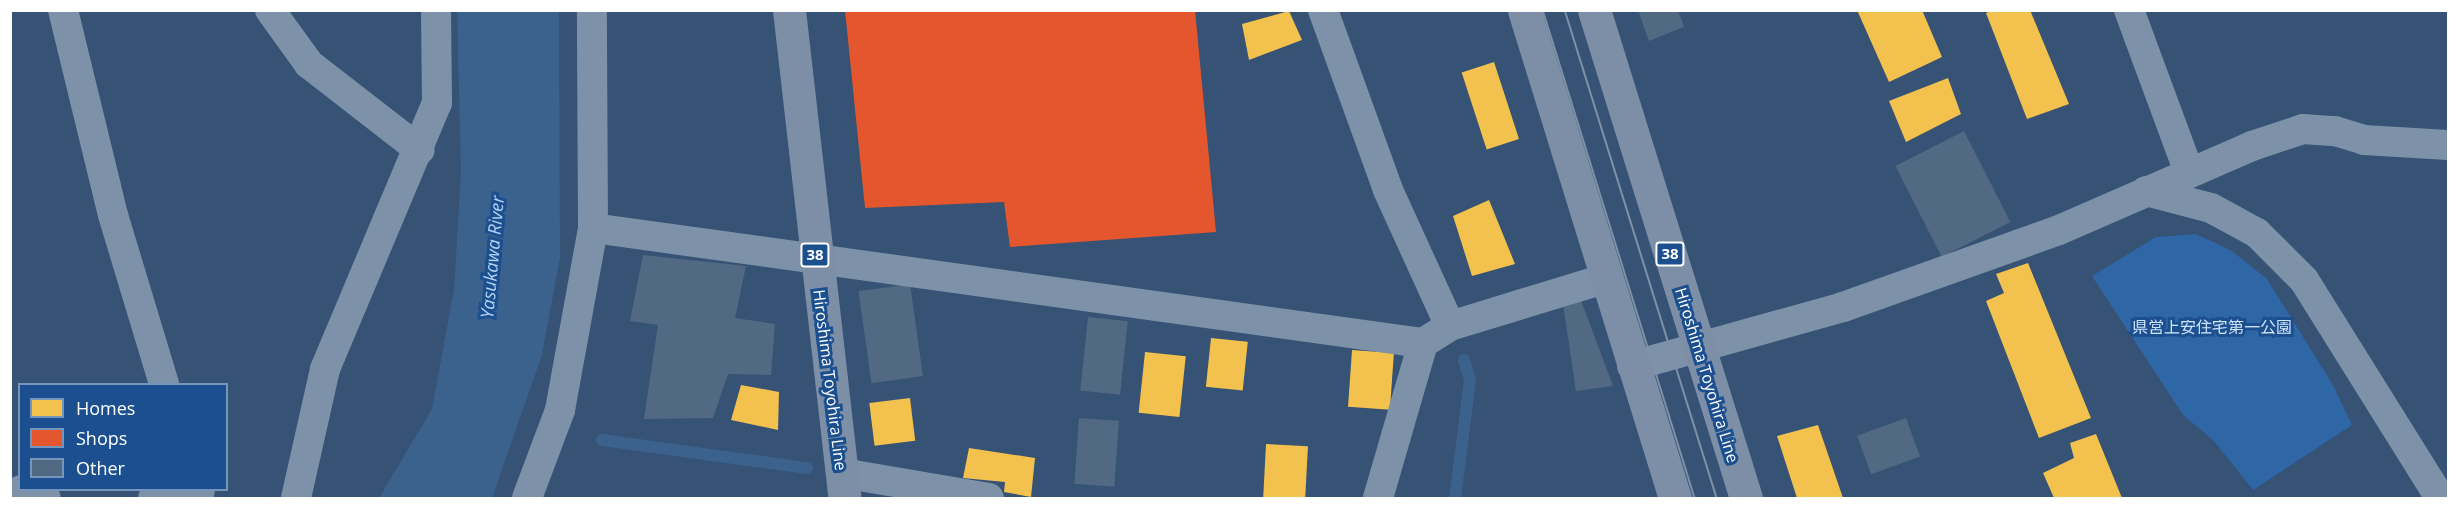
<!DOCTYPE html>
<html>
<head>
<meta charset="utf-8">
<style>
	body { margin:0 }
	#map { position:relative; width:2459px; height:509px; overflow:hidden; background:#365274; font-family:"Open Sans","Noto Sans JP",sans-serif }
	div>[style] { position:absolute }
	.green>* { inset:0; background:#2f66a5 }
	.water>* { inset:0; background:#3b618d }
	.homes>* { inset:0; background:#f2c14e; transform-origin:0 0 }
	.shops>* { inset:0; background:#e4572e }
	.stream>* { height:12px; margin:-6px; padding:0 6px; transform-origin:6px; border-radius:6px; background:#3b618d }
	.building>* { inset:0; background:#526984; transform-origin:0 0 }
	.street>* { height:30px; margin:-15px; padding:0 15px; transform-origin:15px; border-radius:15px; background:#7d92a8 }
	.primary>* { height:33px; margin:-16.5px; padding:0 16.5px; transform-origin:16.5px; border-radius:16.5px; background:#7d8ea7 }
	.tram>* { height:1.5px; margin:-0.75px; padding:0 0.75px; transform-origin:0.75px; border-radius:0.75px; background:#7e92a7 }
	span { translate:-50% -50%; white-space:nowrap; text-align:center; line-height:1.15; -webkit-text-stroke:6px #1b4f8f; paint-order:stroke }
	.shield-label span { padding:2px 4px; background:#1b4f8f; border:2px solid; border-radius:4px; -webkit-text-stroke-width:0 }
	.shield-label { font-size:15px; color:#fff; font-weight:700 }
	.park-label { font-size:16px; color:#cfe3fa }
	.street-label { font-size:16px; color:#fff }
	.water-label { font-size:18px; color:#b5d3f5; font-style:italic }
	.frame { position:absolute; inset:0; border:12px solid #fff; pointer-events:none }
	.legend { position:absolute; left:18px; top:383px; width:210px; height:108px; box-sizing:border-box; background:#1b4f8f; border:2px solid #7695bc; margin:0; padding:8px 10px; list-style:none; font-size:18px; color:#fff }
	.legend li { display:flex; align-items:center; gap:12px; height:30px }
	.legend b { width:30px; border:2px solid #7695bc }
</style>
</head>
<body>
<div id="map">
	<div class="green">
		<div style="clip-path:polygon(2196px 234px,2232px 251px,2267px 279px,2333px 385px,2352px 425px,2253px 490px,2214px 441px,2183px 415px,2092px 276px,2156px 237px)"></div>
	</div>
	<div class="water">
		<div style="clip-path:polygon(457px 11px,559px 11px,560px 258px,542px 355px,492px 498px,379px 498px,432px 409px,454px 289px,461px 172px)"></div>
	</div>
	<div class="homes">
		<div style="clip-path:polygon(1857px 10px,1922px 10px,1942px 57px,1889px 82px)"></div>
		<div style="clip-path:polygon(1994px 10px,2030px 10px,2069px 104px,2027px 119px,1986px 13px)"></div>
		<div style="clip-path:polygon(1289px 11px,1302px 40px,1249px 60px,1242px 24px)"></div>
		<div style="left:1494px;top:62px;width:81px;height:34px;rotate:72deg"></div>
		<div style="clip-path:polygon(1948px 78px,1961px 114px,1906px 142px,1889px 101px)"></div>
		<div style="clip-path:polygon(1489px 200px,1515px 264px,1472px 276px,1453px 216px)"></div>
		<div style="clip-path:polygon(2028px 263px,2091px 418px,2039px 438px,1986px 301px,2004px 293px,1996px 274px)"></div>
		<div style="left:1211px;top:338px;width:37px;height:49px;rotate:6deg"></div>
		<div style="left:1352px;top:350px;width:42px;height:57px;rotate:4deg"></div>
		<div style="left:1145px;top:352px;width:41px;height:61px;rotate:6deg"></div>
		<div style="clip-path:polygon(741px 385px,779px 392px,778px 430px,731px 420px)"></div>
		<div style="left:910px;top:398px;width:43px;height:41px;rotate:83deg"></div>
		<div style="clip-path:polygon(1818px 425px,1843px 498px,1797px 498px,1777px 436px)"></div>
		<div style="clip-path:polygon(2096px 434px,2122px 498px,2054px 498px,2043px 473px,2074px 458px,2070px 443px)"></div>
		<div style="left:1266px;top:444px;width:42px;height:54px;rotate:3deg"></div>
		<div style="clip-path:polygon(969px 448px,1035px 458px,1031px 497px,1004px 492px,1005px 482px,963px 478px)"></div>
	</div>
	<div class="shops">
		<div style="clip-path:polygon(845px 10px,1195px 10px,1216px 232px,1010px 247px,1004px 202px,865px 208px)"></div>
	</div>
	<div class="stream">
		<div style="left:602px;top:440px;width:207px;rotate:7.8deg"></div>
		<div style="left:1455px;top:498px;width:119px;rotate:-82.8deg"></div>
		<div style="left:1470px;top:380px;width:21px;rotate:-107deg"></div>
	</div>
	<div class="building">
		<div style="clip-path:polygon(1638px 10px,1678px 10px,1684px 27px,1649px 41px)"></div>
		<div style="left:1964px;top:131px;width:102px;height:77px;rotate:63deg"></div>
		<div style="clip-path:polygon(643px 255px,746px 266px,735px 318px,775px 324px,771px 375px,728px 374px,713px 418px,644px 419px,658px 325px,630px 321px)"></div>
		<div style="left:910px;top:284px;width:93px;height:52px;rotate:82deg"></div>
		<div style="clip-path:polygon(1580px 298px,1613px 386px,1576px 391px,1563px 304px)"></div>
		<div style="left:1088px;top:317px;width:40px;height:74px;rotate:6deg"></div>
		<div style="left:1079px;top:418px;width:40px;height:66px;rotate:4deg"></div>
		<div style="left:1906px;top:418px;width:41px;height:52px;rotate:70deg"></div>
	</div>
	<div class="street">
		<div style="left:63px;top:10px;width:211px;rotate:76.3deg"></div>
		<div style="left:113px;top:215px;width:177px;rotate:73.2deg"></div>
		<div style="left:270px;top:10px;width:67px;rotate:54.2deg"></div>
		<div style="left:309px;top:64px;width:140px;rotate:37.8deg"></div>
		<div style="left:1323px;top:10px;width:191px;rotate:70.1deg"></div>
		<div style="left:1388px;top:190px;width:149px;rotate:65.5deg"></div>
		<div style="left:2129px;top:10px;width:173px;rotate:69.7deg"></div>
		<div style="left:2146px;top:191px;width:67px;rotate:14.7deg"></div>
		<div style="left:2211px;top:208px;width:52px;rotate:28.5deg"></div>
		<div style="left:2257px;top:233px;width:66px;rotate:45deg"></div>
		<div style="left:2304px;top:280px;width:257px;rotate:58deg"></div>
		<div style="left:593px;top:228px;width:838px;rotate:7.89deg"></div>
		<div style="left:1423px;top:343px;width:32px;rotate:-32deg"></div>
		<div style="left:1450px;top:326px;width:164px;rotate:-17deg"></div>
		<div style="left:1632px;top:366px;width:219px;rotate:-15.6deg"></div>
		<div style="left:1843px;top:307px;width:229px;rotate:-19.6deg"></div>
		<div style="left:2059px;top:230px;width:210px;rotate:-23.5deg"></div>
		<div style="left:2252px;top:146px;width:54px;rotate:-18.4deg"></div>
		<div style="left:2303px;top:129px;width:32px;rotate:4deg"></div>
		<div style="left:2335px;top:131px;width:30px;rotate:17deg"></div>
		<div style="left:2364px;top:140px;width:84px;rotate:3.4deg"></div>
		<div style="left:842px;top:473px;width:149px;rotate:9.7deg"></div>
		<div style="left:21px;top:490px;width:26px;rotate:18deg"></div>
		<div style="left:153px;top:498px;width:47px;rotate:-7.3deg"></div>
		<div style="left:296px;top:498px;width:132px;rotate:-77.3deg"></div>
		<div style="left:325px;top:369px;width:289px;rotate:-67.2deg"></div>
		<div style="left:437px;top:103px;width:93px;rotate:-90.6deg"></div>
		<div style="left:527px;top:498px;width:94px;rotate:-69.4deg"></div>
		<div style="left:560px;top:410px;width:185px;rotate:-79.7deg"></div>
		<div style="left:593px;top:228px;width:218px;rotate:-90.3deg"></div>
		<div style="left:1378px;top:498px;width:161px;rotate:-73.8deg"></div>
	</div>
	<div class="primary">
		<div style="left:789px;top:10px;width:491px;rotate:83.5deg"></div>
		<div style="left:1524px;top:10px;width:511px;rotate:72.81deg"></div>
		<div style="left:1594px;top:10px;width:511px;rotate:72.7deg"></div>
	</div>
	<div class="tram">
		<div style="left:1543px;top:10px;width:511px;rotate:72.7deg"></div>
		<div style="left:1565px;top:10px;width:511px;rotate:72.7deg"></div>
	</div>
	<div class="shield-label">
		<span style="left:1670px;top:254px">38</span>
		<span style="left:815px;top:255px">38</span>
	</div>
	<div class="park-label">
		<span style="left:2212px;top:327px">県営上安住宅第一公園</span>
	</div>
	<div class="street-label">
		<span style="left:1707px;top:375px;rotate:73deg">Hiroshima Toyohira Line</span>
		<span style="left:830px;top:380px;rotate:83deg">Hiroshima Toyohira Line</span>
	</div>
	<div class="water-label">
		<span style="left:492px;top:257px;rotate:-85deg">Yasukawa River</span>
	</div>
	<div class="frame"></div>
	<ul class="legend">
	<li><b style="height:16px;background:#f2c14e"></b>Homes</li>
	<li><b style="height:16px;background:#e4572e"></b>Shops</li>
	<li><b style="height:16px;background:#526984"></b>Other</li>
	</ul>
</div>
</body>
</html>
